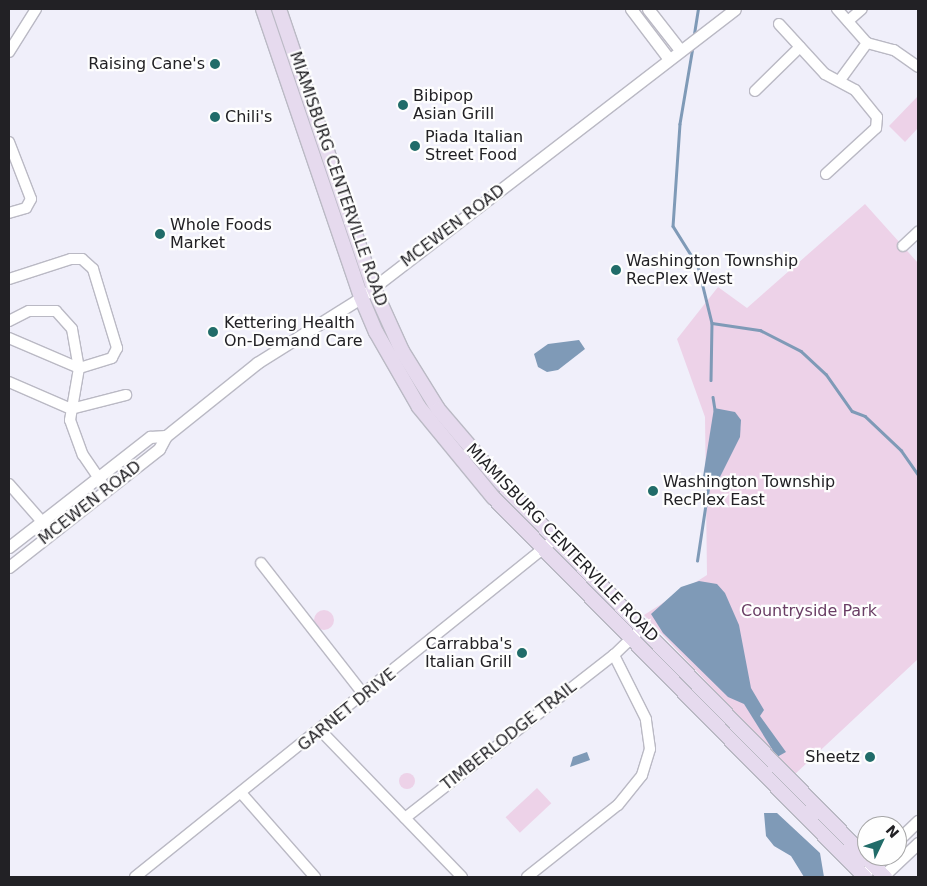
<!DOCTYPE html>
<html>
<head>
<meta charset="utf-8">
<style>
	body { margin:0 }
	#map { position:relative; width:927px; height:886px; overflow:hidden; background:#f0effa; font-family:"DejaVu Sans",sans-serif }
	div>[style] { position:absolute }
	.green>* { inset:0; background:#edd2e8; transform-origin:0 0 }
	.round { border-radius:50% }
	.water>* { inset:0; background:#7f9ab7 }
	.stream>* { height:2.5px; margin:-1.25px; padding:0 1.25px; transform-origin:1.25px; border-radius:1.25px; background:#7f9ab7 }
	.roads { filter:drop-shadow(1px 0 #bab9c4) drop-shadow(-1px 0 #bab9c4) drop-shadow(0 1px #bab9c4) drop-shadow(0 -1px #bab9c4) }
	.minor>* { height:10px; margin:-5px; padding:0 5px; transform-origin:5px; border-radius:5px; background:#fff }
	.tertiary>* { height:11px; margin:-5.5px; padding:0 5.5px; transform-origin:5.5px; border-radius:5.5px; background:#fff }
	.secondary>* { height:14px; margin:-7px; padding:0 7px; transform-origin:7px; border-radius:7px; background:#e6daee }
	.dots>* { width:14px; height:14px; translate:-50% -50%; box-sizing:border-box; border:2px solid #fefefe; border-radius:50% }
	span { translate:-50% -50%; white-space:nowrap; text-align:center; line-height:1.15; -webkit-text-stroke:4.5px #fefefe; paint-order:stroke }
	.poi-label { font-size:16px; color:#222125 }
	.right { translate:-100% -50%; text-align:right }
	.left { translate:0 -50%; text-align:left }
	.street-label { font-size:16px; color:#222125 }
	.park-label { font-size:16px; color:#6a3e65 }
	.frame { position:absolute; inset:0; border:10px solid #222125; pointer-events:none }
	.north { position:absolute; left:857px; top:816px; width:50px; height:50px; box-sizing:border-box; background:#fefefe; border:1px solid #a6a6a7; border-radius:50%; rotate:48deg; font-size:14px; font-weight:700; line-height:20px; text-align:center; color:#222125 }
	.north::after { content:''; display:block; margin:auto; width:18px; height:22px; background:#216c69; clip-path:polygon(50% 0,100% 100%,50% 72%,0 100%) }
</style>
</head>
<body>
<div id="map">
	<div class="green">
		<div style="clip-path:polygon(918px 96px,918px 128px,905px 142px,889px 126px)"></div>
		<div style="clip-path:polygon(865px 204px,918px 263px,918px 659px,794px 775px,644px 615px,707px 575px,705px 417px,677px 339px,718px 287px,747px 308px)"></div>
		<div class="round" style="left:314px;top:610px;width:20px;height:20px"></div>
		<div class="round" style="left:399px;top:773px;width:16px;height:16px"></div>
		<div style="left:537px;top:788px;width:21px;height:43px;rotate:47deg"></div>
	</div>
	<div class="water">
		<div style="clip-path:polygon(579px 340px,585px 349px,558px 370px,547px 372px,538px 367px,534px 354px,548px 344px)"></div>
		<div style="clip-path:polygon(714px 408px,735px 412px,741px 420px,740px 437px,716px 485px,702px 483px)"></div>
		<div style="clip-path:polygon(699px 581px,717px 584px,725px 593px,739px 625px,751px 688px,764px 710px,760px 716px,786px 752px,777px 757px,744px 704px,728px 697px,663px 633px,651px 614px,681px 587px)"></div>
		<div style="clip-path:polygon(587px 752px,590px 760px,570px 767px,573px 757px)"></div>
		<div style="clip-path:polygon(764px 813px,777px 813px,820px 853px,824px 877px,804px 877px,791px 856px,774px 846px,766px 836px)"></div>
	</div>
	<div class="stream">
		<div style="left:694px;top:34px;width:25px;rotate:-81deg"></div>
		<div style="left:693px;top:47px;width:78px;rotate:99.6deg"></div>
		<div style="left:680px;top:124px;width:102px;rotate:93.9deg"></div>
		<div style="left:673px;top:226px;width:47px;rotate:58deg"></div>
		<div style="left:698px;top:266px;width:59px;rotate:76.2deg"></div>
		<div style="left:712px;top:323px;width:57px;rotate:91deg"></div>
		<div style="left:712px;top:323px;width:49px;rotate:8.3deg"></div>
		<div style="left:760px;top:330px;width:46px;rotate:27.1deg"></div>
		<div style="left:801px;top:351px;width:34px;rotate:43deg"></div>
		<div style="left:826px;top:374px;width:45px;rotate:54.9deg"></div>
		<div style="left:852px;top:411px;width:14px;rotate:21deg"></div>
		<div style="left:865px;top:416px;width:50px;rotate:43.4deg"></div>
		<div style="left:901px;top:450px;width:29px;rotate:55deg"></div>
		<div style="left:713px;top:397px;width:13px;rotate:81deg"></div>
		<div style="left:697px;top:561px;width:80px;rotate:-81.4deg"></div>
	</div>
	<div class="roads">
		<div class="minor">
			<div style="left:837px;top:9px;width:45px;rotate:48.6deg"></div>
			<div style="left:867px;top:43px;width:28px;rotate:15deg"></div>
			<div style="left:894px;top:50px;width:29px;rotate:35deg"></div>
			<div style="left:848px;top:21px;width:18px;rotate:-41deg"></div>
			<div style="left:779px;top:24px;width:68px;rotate:47.4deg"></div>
			<div style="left:825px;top:74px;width:34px;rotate:28deg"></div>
			<div style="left:855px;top:90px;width:35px;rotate:51deg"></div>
			<div style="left:877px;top:117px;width:11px;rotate:95deg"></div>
			<div style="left:876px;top:128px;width:68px;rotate:137.4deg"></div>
			<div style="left:9px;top:52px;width:51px;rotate:-57.9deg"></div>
			<div style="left:840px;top:80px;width:46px;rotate:-53.9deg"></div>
			<div style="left:755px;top:91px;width:63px;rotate:-44.4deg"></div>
			<div style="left:9px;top:142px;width:61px;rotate:68.9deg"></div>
			<div style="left:31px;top:199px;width:10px;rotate:119deg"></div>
			<div style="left:26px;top:208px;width:18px;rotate:164deg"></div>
			<div style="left:903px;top:246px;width:21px;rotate:-43deg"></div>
			<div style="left:9px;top:279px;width:65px;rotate:-17.9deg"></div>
			<div style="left:71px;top:259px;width:11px"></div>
			<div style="left:82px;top:259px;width:15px;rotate:42deg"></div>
			<div style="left:93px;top:269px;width:83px;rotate:73.1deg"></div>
			<div style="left:117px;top:348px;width:11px;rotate:117deg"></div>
			<div style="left:112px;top:358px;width:34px;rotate:163deg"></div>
			<div style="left:79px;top:368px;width:53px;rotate:99.8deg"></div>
			<div style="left:70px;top:420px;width:37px;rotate:70deg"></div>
			<div style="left:83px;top:455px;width:42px;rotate:55.6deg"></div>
			<div style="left:9px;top:321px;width:22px;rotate:-27deg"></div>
			<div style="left:29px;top:311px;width:27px"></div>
			<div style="left:56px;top:311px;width:24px;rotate:48deg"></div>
			<div style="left:72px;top:329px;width:40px;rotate:80deg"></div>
			<div style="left:79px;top:368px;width:76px;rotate:-156.8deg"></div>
			<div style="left:9px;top:382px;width:68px;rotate:23.5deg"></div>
			<div style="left:71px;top:409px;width:57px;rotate:-14.3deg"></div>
			<div style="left:9px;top:484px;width:65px;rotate:48.7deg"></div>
			<div style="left:261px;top:563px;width:169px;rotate:52deg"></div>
			<div style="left:321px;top:731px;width:203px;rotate:46deg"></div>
			<div style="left:242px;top:794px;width:111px;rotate:48.7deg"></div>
			<div style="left:405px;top:818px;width:265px;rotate:-38deg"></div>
			<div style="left:614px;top:655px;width:39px;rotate:-44deg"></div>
			<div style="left:135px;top:877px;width:539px;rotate:-38.83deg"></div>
			<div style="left:527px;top:877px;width:116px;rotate:-38.4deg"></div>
			<div style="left:618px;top:805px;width:38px;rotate:-51deg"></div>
			<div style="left:642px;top:775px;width:27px;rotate:-73deg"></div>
			<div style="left:650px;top:749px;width:30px;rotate:-98deg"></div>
			<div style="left:646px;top:719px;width:72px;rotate:-116.6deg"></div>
		</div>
		<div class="tertiary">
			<div style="left:631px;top:9px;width:63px;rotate:52.8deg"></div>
			<div style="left:648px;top:9px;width:52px;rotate:52deg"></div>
			<div style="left:9px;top:547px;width:179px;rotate:-38deg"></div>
			<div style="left:150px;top:437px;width:16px;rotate:-4deg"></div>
			<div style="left:9px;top:567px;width:191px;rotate:-38.2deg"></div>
			<div style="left:159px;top:449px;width:15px;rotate:-62deg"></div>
			<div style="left:166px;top:436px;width:117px;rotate:-38.7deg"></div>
			<div style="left:257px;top:363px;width:117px;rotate:-32.1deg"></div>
			<div style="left:356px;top:301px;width:478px;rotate:-37.6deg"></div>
			<div style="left:897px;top:841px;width:29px;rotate:-44deg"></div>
			<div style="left:867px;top:871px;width:21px;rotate:-45deg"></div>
			<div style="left:882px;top:877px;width:50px;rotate:-43.4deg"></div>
		</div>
		<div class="secondary">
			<div style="left:263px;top:9px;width:304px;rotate:71.2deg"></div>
			<div style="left:361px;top:297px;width:38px;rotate:67deg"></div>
			<div style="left:376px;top:332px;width:86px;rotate:60.2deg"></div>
			<div style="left:419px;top:407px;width:117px;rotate:50.6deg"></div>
			<div style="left:493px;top:497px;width:532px;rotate:45.61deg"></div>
			<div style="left:279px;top:9px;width:293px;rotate:71.3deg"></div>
			<div style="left:373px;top:287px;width:70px;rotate:65.6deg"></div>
			<div style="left:402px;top:351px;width:68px;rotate:58.2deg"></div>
			<div style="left:438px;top:409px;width:99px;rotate:49.5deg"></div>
			<div style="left:502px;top:484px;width:549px;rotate:45.74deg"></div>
		</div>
	</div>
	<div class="dots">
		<div style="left:215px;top:64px;background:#216c69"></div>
		<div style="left:403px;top:105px;background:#216c69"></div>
		<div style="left:215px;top:117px;background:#216c69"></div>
		<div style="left:415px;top:146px;background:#216c69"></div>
		<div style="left:160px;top:234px;background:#216c69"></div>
		<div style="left:616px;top:270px;background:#216c69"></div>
		<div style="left:213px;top:332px;background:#216c69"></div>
		<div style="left:653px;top:491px;background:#216c69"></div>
		<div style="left:522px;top:653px;background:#216c69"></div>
		<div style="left:870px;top:757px;background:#216c69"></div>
	</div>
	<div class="poi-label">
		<span class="right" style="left:205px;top:64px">Raising Cane's</span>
		<span class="left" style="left:413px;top:105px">Bibipop<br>Asian Grill</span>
		<span class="left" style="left:225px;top:117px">Chili's</span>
		<span class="left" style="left:425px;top:146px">Piada Italian<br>Street Food</span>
		<span class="left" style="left:170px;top:234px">Whole Foods<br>Market</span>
		<span class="left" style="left:626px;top:270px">Washington Township<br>RecPlex West</span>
		<span class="left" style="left:224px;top:332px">Kettering Health<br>On-Demand Care</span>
		<span class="left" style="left:663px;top:491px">Washington Township<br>RecPlex East</span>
		<span class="right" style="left:512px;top:653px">Carrabba's<br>Italian Grill</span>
		<span class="right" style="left:860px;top:757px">Sheetz</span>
	</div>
	<div class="street-label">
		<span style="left:338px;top:179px;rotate:71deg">MIAMISBURG CENTERVILLE ROAD</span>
		<span style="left:453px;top:226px;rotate:-37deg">MCEWEN ROAD</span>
		<span style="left:90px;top:503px;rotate:-38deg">MCEWEN ROAD</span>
		<span style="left:562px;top:543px;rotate:46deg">MIAMISBURG CENTERVILLE ROAD</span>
		<span style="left:347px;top:710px;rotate:-39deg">GARNET DRIVE</span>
		<span style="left:509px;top:736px;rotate:-38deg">TIMBERLODGE TRAIL</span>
	</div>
	<div class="park-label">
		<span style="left:809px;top:611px">Countryside Park</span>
	</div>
	<div class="frame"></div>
	<div class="north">N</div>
</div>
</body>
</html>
